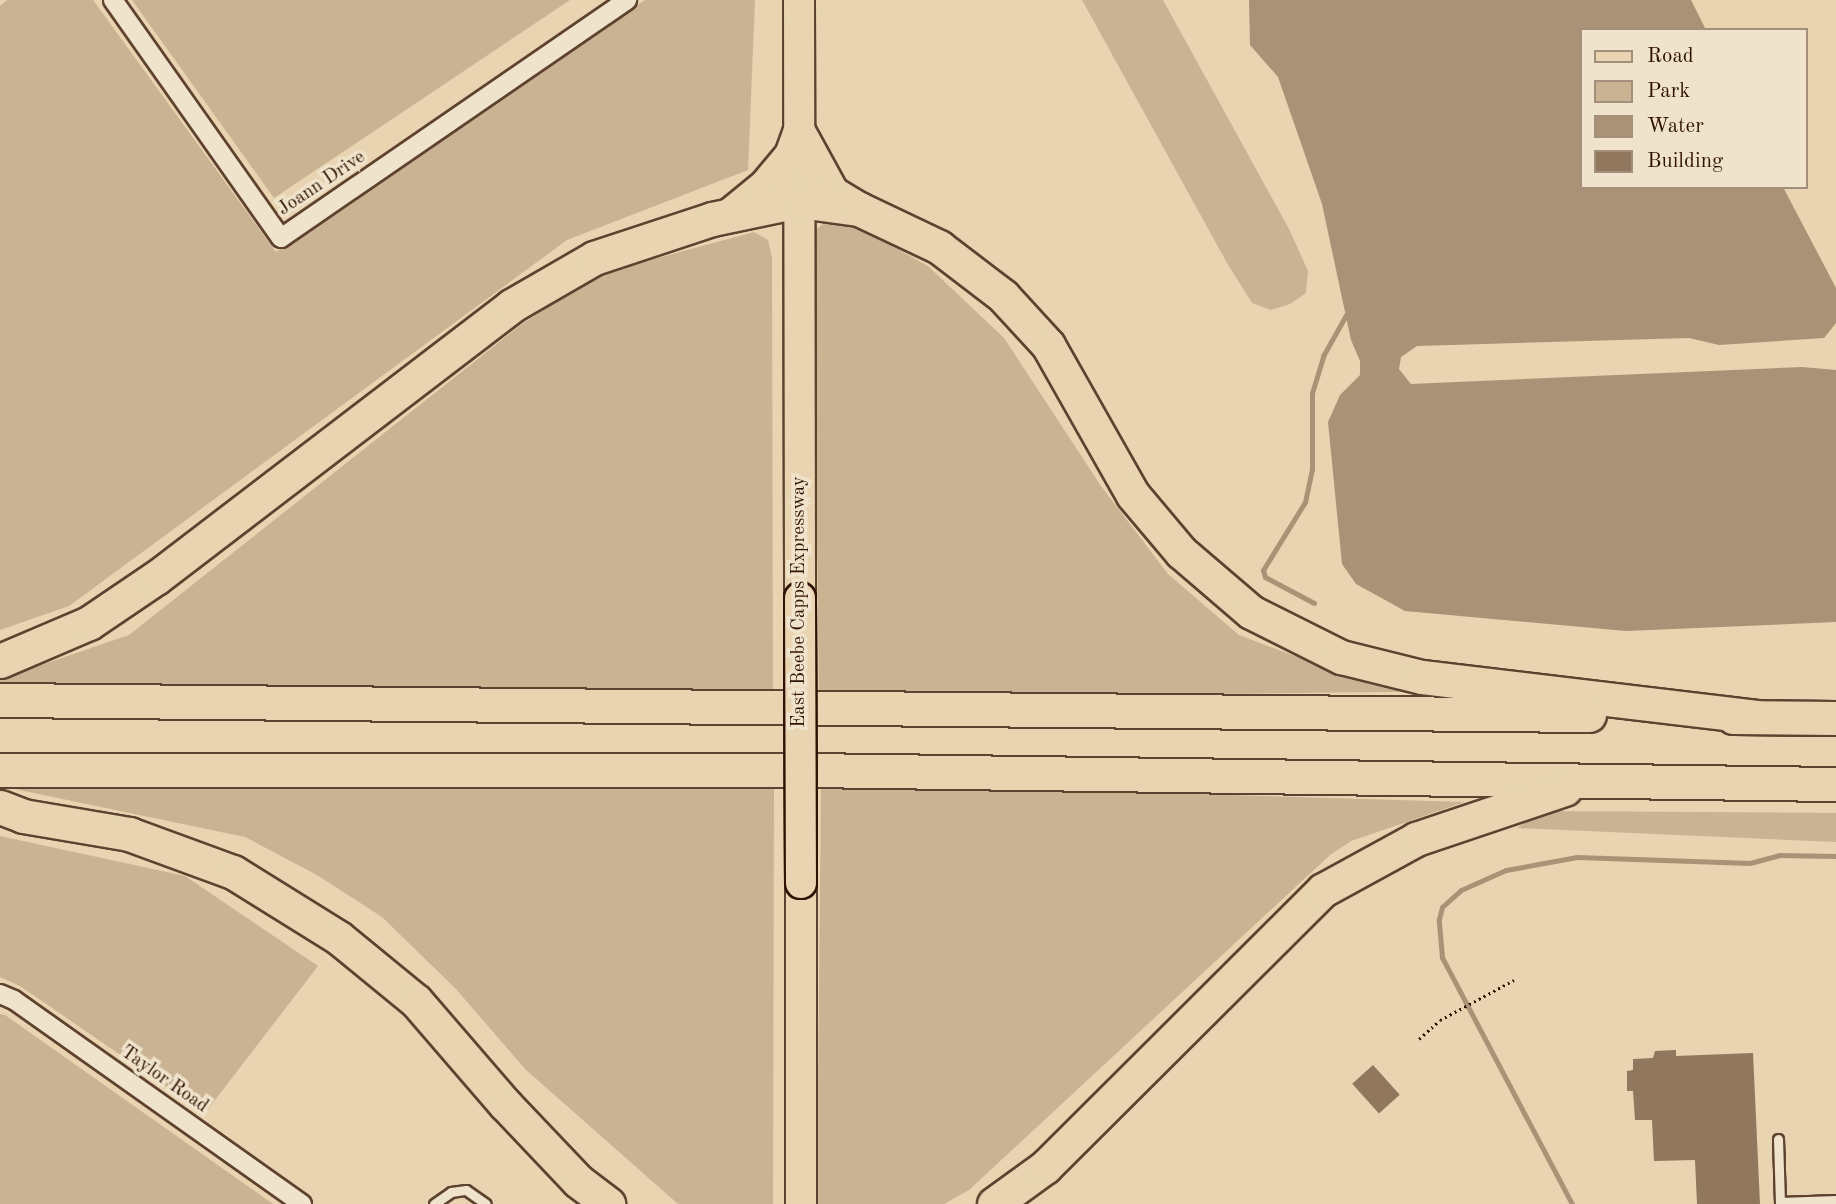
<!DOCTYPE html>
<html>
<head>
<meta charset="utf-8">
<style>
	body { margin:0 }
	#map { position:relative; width:1836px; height:1204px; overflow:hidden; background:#e8d4b0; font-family:"Old Standard TT",serif }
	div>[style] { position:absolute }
	.green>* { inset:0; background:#c9b393 }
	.water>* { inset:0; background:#a99276 }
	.stream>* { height:5px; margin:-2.5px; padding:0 2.5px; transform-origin:2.5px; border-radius:2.5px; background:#a99276 }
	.building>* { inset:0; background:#90775d; transform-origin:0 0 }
	.path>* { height:2.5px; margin-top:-1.25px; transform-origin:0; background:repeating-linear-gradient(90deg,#301204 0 2px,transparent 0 5.5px) }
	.roads { filter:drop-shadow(2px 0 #5e422f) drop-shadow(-2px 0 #5e422f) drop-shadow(0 2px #5e422f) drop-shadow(0 -2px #5e422f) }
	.service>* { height:9px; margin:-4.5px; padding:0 4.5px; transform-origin:4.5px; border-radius:4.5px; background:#f0e3cc }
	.minor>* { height:18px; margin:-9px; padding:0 9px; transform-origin:9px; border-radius:9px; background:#f0e3cc }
	.primary>* { height:30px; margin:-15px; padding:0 15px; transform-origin:15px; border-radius:15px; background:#e8d4b0 }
	.motorway>* { height:33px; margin:-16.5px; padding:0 16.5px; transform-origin:16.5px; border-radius:16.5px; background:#e8d4b0 }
	.bridges { filter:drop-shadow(2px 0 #301204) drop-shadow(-2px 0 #301204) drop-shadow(0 2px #301204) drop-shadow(0 -2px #301204) }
	.primary-bridge>* { height:30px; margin:-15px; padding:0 15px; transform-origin:15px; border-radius:15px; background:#e8d4b0 }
	span { translate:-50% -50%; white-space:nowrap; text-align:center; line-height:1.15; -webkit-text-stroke:7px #f0e3cc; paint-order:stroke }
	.street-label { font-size:19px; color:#301204 }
	.legend { position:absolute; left:1580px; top:28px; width:228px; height:161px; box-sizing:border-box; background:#f0e3cc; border:2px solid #a38f7c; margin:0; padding:9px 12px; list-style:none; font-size:21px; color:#301204 }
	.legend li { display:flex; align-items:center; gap:14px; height:35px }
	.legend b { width:35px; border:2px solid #a38f7c }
</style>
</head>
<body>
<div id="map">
	<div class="green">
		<div style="clip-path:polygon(7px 0,93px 0,276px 252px,645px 0,755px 0,748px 170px,567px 240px,69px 606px,0 630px,0 6px)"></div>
		<div style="clip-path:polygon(132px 0,570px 0,274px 198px)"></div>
		<div style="clip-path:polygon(1082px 0,1163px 0,1289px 229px,1308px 271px,1306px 293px,1290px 304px,1271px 310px,1252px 303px,1227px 263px)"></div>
		<div style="clip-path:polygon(832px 222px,856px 226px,928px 266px,1004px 338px,1101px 486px,1168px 574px,1239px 635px,1343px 674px,1488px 691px,819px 698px,813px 232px,823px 224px)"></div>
		<div style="clip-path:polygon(754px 232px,768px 240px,772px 258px,773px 696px,0 689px,0 679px,129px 635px,522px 324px,566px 295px,613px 270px)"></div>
		<div style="clip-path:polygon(821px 783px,1465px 802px,1351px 841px,1330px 855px,969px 1190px,944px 1204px,817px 1204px)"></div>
		<div style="clip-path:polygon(774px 784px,773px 1204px,678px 1204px,525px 1069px,456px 989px,382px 917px,317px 875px,245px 837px,0 786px)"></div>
		<div style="clip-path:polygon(1542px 811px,1836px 813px,1836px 842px,1517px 828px)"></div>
		<div style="clip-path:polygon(0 836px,185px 876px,318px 966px,205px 1113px,20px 986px,0 977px)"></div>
		<div style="clip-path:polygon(0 1014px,5px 1015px,273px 1204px,0 1204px)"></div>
	</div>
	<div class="water">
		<div style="clip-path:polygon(1249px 0,1691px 0,1706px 30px,1582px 30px,1582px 187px,1783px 187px,1836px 288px,1836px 323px,1824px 338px,1719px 345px,1689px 338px,1417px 346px,1401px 357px,1399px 369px,1411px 384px,1802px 367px,1836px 370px,1836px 622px,1626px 631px,1405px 611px,1356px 584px,1342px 564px,1328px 422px,1340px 395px,1360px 375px,1360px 361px,1351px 340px,1322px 204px,1278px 77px,1250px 45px)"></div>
	</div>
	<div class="stream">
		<div style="left:1314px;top:603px;width:55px;rotate:-152deg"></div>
		<div style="left:1265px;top:577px;width:7px;rotate:-106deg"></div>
		<div style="left:1263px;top:570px;width:80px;rotate:-58.3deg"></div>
		<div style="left:1305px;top:502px;width:34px;rotate:-78deg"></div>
		<div style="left:1312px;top:469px;width:76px;rotate:-90deg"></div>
		<div style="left:1312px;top:393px;width:39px;rotate:-73deg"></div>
		<div style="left:1323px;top:356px;width:47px;rotate:-60.7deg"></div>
		<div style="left:1572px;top:1204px;width:279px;rotate:-117.8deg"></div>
		<div style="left:1442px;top:957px;width:38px;rotate:-95deg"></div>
		<div style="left:1439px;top:919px;width:12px;rotate:-76deg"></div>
		<div style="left:1442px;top:907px;width:25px;rotate:-42deg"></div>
		<div style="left:1461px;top:890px;width:49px;rotate:-24deg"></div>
		<div style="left:1506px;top:870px;width:72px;rotate:-10.4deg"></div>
		<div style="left:1577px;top:857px;width:173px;rotate:2deg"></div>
		<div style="left:1750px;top:863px;width:30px;rotate:-15deg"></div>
		<div style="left:1779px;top:855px;width:57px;rotate:1deg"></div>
	</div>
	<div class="building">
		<div style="clip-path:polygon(1676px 1050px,1676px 1056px,1753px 1053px,1760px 1204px,1697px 1204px,1695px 1160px,1654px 1161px,1652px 1120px,1635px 1120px,1633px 1091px,1627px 1091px,1627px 1071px,1633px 1070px,1633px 1059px,1653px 1058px,1655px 1051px)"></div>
		<div style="left:1373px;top:1065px;width:40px;height:28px;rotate:48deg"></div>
	</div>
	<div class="path">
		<div style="left:1419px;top:1039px;width:28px;rotate:-42deg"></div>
		<div style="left:1440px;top:1020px;width:84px;rotate:-28.4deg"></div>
	</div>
	<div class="roads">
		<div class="service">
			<div style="left:1778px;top:1139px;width:65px;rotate:88.2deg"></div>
			<div style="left:1780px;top:1202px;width:56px;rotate:-2deg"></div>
			<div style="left:434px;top:1204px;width:21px;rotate:-35deg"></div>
			<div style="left:451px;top:1192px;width:15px;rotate:-8deg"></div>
			<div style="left:466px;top:1190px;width:24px;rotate:35deg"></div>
		</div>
		<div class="minor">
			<div style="left:113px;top:0;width:291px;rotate:54.8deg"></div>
			<div style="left:281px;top:238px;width:420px;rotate:-34.5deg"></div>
			<div style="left:0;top:994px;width:15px;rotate:23deg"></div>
			<div style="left:14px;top:1000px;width:353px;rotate:35.3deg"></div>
		</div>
		<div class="primary">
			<div style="left:799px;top:0;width:598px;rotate:89.9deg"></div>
			<div style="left:801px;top:883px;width:321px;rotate:90deg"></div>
		</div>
		<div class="motorway">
			<div style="left:799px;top:133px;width:68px;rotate:61.2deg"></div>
			<div style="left:832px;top:193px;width:31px;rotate:31deg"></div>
			<div style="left:732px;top:213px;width:43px;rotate:-39.3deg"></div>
			<div style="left:765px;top:186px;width:40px;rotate:-50deg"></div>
			<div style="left:791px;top:155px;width:23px;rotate:-70deg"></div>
			<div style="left:0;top:661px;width:97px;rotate:-23.1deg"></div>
			<div style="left:89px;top:623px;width:82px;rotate:-34.1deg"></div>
			<div style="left:157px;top:577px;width:446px;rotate:-37.4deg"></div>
			<div style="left:511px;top:306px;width:96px;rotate:-30deg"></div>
			<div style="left:594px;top:258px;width:124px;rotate:-18.3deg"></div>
			<div style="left:712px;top:219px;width:89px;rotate:-11.7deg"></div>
			<div style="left:799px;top:201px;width:61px;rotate:7.6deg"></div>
			<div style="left:859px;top:209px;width:89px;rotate:25.4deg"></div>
			<div style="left:939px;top:247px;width:81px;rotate:37.4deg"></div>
			<div style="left:1003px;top:296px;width:67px;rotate:47.4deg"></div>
			<div style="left:1048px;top:345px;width:172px;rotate:60.5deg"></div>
			<div style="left:1133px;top:495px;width:75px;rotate:49.9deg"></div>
			<div style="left:1181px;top:552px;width:92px;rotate:40.6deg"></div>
			<div style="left:1251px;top:612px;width:101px;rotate:26.6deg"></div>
			<div style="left:1341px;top:657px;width:83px;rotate:13.9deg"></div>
			<div style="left:1422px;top:677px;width:337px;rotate:6.8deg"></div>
			<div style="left:0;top:700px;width:1589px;rotate:0.54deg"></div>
			<div style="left:1733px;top:717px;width:103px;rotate:0.6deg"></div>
			<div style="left:0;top:770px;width:806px"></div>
			<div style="left:806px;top:770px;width:1030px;rotate:0.78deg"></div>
			<div style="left:0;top:807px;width:25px;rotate:21deg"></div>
			<div style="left:23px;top:816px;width:108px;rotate:9.6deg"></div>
			<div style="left:129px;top:834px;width:111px;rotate:20.1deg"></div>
			<div style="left:233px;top:872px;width:125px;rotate:31.9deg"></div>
			<div style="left:339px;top:938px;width:99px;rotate:39.3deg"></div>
			<div style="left:416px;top:1001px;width:136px;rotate:49.2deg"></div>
			<div style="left:505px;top:1104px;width:106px;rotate:46.5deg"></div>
			<div style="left:578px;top:1181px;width:38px;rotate:37deg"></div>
			<div style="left:994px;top:1204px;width:63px;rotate:-36deg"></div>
			<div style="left:1045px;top:1167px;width:392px;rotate:-44.9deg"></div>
			<div style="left:1323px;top:890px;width:106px;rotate:-28.7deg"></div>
			<div style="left:1416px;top:839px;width:157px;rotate:-18.6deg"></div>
		</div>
	</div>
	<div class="bridges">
		<div class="primary-bridge">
			<div style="left:800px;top:598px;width:285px;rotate:89.8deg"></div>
		</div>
	</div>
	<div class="street-label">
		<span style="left:322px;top:184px;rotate:-34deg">Joann Drive</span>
		<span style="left:800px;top:602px;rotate:-90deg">East Beebe Capps Expressway</span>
		<span style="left:164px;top:1080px;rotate:35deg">Taylor Road</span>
	</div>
	<ul class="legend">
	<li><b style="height:9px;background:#e8d4b0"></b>Road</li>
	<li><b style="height:19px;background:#c9b393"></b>Park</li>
	<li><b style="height:19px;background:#a99276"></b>Water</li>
	<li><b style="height:19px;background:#90775d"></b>Building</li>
	</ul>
</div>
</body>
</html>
